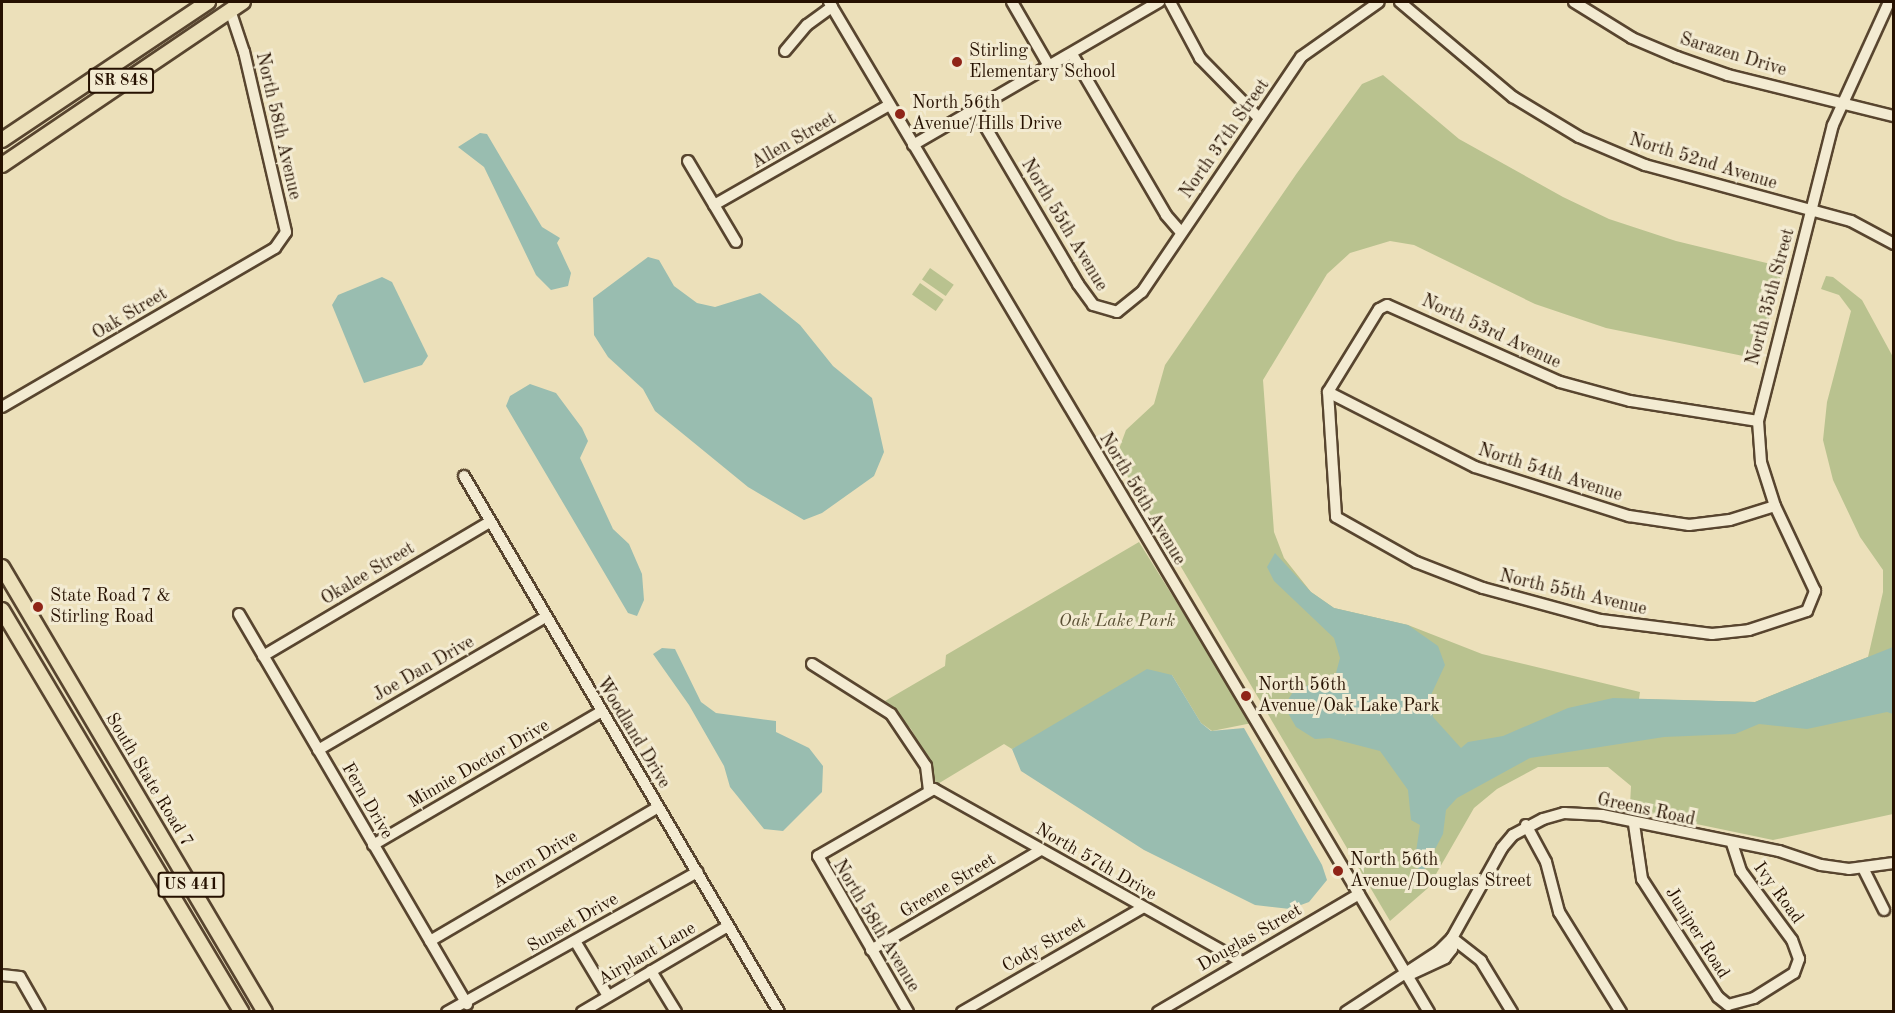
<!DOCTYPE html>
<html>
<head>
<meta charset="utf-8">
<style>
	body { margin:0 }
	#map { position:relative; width:1895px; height:1013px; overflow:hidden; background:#ece0ba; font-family:"Old Standard TT",serif }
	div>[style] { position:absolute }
	.green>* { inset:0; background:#b9c28f; transform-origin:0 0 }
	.water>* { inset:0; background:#99bdb0 }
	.roads { filter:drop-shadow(2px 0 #58452f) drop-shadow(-2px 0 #58452f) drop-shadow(0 2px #58452f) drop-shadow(0 -2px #58452f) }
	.minor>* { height:10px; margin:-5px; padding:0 5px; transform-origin:5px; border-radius:5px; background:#f3ebd2 }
	.major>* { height:14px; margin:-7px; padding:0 7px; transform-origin:7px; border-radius:7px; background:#ece0ba }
	.dots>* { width:16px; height:16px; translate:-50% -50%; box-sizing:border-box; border:3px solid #f3ebd2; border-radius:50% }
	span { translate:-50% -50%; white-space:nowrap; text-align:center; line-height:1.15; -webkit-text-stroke:6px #f3ebd2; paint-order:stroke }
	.shield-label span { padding:2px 4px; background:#f3ebd2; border:2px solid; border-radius:4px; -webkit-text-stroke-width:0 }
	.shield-label { font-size:16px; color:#261101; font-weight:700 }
	.poi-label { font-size:18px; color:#261101 }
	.left { translate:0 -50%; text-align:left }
	.street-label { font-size:18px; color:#261101 }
	.park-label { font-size:18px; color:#594f33; font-style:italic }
	.frame { position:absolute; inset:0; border:3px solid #261101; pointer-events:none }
</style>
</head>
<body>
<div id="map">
	<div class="green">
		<div style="clip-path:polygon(1383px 75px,1459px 139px,1563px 197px,1609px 219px,1676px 241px,1783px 267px,1758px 359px,1606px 328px,1535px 304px,1414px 245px,1390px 241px,1350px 253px,1327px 274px,1263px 380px,1274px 532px,1284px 558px,1311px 592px,1334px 608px,1408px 625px,1482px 654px,1640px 692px,1639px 699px,1755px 702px,1868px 657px,1883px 592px,1883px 570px,1860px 537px,1833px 480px,1823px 440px,1827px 402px,1851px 311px,1839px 295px,1821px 289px,1826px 276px,1833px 277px,1862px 300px,1893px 357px,1893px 814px,1773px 840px,1658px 816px,1630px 805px,1631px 786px,1608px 767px,1538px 767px,1497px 789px,1474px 808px,1428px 888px,1390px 921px,1125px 472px,1119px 449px,1126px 430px,1154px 404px,1165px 365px,1297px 173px,1362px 84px)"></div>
		<div style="left:930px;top:268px;width:29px;height:14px;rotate:35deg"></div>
		<div style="left:920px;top:283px;width:29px;height:14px;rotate:35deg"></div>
		<div style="clip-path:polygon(1139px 542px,1252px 723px,1212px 731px,1201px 723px,1172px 675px,1012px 749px,1004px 744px,936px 785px,933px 769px,911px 729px,885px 701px,945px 666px,946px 655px)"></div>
	</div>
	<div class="water">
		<div style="clip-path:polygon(480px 133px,487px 134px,542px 227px,560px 238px,557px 243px,571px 273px,568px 286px,551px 290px,536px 275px,484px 167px,458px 147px)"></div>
		<div style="clip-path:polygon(648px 257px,659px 260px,674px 286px,697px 303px,715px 307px,760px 293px,800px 325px,833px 366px,872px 398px,884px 452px,874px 476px,822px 513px,804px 520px,748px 487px,655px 411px,643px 389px,608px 357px,594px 335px,593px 298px)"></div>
		<div style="clip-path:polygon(382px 277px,392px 282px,428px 356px,422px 365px,364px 383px,332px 305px,338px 295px)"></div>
		<div style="clip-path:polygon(530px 384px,556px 393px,582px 428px,588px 441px,580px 458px,613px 529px,629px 544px,642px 574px,644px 600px,637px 616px,628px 613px,506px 406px,510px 396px)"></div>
		<div style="clip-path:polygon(1275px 553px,1311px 592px,1334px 608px,1408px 625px,1438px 646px,1445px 665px,1431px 695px,1433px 717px,1461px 748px,1468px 742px,1503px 736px,1568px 708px,1613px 698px,1755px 702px,1893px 647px,1893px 714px,1887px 712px,1807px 729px,1759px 724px,1735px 734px,1664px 737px,1530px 758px,1457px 798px,1446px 810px,1443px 834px,1423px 872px,1414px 865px,1420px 825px,1411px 820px,1408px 790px,1380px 751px,1330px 738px,1315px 739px,1296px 727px,1284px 706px,1293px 692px,1336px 673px,1340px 658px,1334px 638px,1274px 581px,1267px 567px)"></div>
		<div style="clip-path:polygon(662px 648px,675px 649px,701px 702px,716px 713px,776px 721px,776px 732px,809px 748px,823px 766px,822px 792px,783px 831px,764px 829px,730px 787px,724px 766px,689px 705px,653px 654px)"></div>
		<div style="clip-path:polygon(1147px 669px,1172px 675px,1201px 723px,1211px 731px,1244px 728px,1322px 865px,1327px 880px,1309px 902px,1290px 909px,1255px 905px,1144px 850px,1021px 771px,1012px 749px)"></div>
	</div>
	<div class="roads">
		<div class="minor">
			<div style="left:829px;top:2px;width:1175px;rotate:59.29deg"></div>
			<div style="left:1012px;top:2px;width:74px;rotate:60deg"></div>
			<div style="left:1170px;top:2px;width:64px;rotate:61.8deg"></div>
			<div style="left:1200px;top:58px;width:84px;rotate:45.5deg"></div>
			<div style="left:1400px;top:2px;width:148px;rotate:40.1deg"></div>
			<div style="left:1513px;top:97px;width:77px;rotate:31.2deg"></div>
			<div style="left:1579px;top:137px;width:72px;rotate:23deg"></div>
			<div style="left:1645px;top:165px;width:213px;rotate:15.2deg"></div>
			<div style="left:1851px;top:221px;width:49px;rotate:28.1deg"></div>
			<div style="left:1574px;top:2px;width:68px;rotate:31.8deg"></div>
			<div style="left:1632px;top:38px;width:49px;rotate:22.9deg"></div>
			<div style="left:1677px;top:57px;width:54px;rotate:19.4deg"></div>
			<div style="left:1728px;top:75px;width:171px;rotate:13.9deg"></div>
			<div style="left:785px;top:51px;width:34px;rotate:-50deg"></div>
			<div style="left:807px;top:25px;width:31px;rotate:-36deg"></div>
			<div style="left:1072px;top:54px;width:186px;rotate:59.7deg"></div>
			<div style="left:1166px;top:215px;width:23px;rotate:49deg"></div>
			<div style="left:975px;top:109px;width:203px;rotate:59.5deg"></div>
			<div style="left:1078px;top:284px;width:26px;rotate:54deg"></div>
			<div style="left:1093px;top:305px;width:25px;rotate:16deg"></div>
			<div style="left:1117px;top:312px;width:32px;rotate:-39deg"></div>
			<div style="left:1142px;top:292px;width:284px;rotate:-55.9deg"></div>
			<div style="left:1301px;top:57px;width:95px;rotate:-35.2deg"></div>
			<div style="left:913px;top:145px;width:285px;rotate:-30.2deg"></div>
			<div style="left:688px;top:161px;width:94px;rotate:59.3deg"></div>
			<div style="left:714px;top:205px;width:202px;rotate:-29.7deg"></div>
			<div style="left:1328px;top:392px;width:165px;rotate:27deg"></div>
			<div style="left:1475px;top:467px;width:162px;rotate:17.7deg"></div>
			<div style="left:1629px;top:516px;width:61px;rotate:8.5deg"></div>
			<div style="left:1689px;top:525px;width:41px;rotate:-7deg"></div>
			<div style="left:1730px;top:520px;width:47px;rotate:-17.3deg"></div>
			<div style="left:2px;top:407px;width:316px;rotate:-30.2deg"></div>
			<div style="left:275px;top:248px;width:19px;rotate:-55deg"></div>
			<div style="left:286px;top:232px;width:185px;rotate:-103.1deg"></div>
			<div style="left:244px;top:52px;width:44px;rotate:-108.4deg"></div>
			<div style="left:1758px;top:421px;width:130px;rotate:-171.1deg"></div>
			<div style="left:1630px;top:401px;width:73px;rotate:-164.8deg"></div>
			<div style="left:1560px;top:382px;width:189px;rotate:-156deg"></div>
			<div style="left:1387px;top:305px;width:9px;rotate:153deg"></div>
			<div style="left:1379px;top:309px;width:97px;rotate:121.6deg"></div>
			<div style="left:1328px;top:392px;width:125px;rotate:86.3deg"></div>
			<div style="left:1336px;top:517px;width:92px;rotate:29.4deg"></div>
			<div style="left:1416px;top:562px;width:72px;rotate:21.2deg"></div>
			<div style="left:1483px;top:588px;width:122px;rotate:15.2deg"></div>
			<div style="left:1601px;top:620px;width:112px;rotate:7.2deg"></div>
			<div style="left:1712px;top:634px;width:37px;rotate:-6deg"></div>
			<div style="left:1749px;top:630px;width:61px;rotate:-18.1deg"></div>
			<div style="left:1807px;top:611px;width:22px;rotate:-68deg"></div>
			<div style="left:1815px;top:591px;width:94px;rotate:-115.2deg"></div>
			<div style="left:1775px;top:506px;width:46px;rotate:-107.7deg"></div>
			<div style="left:1761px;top:462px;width:41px;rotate:-94.2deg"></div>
			<div style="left:1758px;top:421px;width:305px;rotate:-75.8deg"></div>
			<div style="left:1833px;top:125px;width:135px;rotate:-65.5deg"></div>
			<div style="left:464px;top:476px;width:622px;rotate:59.56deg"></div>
			<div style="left:239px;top:614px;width:452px;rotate:59.7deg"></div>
			<div style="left:263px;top:656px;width:264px;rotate:-30.6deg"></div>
			<div style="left:812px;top:664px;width:93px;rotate:32.3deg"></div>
			<div style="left:891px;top:714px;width:63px;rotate:56.1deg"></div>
			<div style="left:926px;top:766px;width:24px;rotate:83deg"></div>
			<div style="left:318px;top:750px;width:264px;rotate:-30.3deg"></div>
			<div style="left:1634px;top:824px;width:56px;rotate:81.7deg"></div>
			<div style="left:1642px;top:879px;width:140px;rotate:57.2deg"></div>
			<div style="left:1718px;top:997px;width:13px;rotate:39deg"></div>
			<div style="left:1728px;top:1005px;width:27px;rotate:-15deg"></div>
			<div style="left:1754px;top:998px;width:47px;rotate:-32deg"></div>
			<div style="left:1794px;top:973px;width:15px;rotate:-70deg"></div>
			<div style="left:1799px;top:959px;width:20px;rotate:-110deg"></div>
			<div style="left:1792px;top:940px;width:86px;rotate:-126.5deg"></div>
			<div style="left:1741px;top:871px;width:28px;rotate:-108deg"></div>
			<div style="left:1526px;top:825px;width:42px;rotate:61.6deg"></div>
			<div style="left:1546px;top:862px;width:52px;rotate:75.4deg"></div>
			<div style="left:1559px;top:912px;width:118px;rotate:58.2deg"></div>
			<div style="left:373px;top:845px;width:264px;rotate:-30.3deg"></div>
			<div style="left:1863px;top:868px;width:47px;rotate:63.4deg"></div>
			<div style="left:1452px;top:938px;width:37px;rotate:38deg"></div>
			<div style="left:1481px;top:961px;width:60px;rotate:58.7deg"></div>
			<div style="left:430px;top:941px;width:264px;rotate:-30.4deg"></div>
			<div style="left:575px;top:941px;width:64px;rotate:59deg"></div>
			<div style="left:871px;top:950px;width:197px;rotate:-30.5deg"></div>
			<div style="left:651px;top:971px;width:48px;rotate:58.6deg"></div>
			<div style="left:2px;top:975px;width:18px;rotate:6deg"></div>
			<div style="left:20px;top:977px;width:40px;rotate:60.3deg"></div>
			<div style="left:1409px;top:975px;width:40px;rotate:-25deg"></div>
			<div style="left:1445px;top:958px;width:11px;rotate:-52deg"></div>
			<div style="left:1452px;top:949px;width:11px;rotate:-90deg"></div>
			<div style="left:447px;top:1012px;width:287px;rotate:-29.2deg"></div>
			<div style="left:582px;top:1012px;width:169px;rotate:-30.5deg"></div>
			<div style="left:908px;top:1012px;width:180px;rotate:-120deg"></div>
			<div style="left:818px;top:856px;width:134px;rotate:-30deg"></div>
			<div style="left:934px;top:789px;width:353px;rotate:29.3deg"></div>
			<div style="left:962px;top:1012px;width:208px;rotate:-30deg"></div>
			<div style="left:1158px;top:1012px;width:233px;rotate:-30.4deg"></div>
			<div style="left:1346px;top:1012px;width:111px;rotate:-33.3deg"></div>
			<div style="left:1439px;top:951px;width:18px;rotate:-45deg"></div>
			<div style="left:1452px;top:938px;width:103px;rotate:-60.9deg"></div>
			<div style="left:1502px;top:848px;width:17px;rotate:-50deg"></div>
			<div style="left:1513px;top:835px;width:34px;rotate:-28deg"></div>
			<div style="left:1543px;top:819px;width:22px;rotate:-16deg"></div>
			<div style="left:1564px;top:813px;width:38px;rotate:3deg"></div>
			<div style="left:1602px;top:815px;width:181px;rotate:11.5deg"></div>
			<div style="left:1779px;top:851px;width:44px;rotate:18.4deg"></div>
			<div style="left:1821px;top:865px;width:28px;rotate:8deg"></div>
			<div style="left:1849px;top:869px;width:45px;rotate:-7.6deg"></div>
		</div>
		<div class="major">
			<div style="left:2px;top:140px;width:248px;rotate:-33.8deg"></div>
			<div style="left:2px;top:165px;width:291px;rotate:-34.1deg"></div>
			<div style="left:2px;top:567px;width:517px;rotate:59.42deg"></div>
			<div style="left:2px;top:610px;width:468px;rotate:59.2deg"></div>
		</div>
	</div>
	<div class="dots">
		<div style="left:957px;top:62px;background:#8f2418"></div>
		<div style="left:900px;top:114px;background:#8f2418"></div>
		<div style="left:38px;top:607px;background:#8f2418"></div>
		<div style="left:1246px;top:696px;background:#8f2418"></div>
		<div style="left:1338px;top:871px;background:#8f2418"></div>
	</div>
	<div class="shield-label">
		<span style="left:121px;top:81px">SR 848</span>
		<span style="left:191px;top:885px">US 441</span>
	</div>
	<div class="poi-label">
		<span class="left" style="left:969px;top:62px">Stirling<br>Elementary School</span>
		<span class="left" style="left:912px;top:114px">North 56th<br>Avenue/Hills Drive</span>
		<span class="left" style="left:50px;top:607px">State Road 7 &amp;<br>Stirling Road</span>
		<span class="left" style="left:1258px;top:696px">North 56th<br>Avenue/Oak Lake Park</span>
		<span class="left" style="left:1350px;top:871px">North 56th<br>Avenue/Douglas Street</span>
	</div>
	<div class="street-label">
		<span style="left:1733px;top:55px;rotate:17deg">Sarazen Drive</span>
		<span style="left:278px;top:126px;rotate:77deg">North 58th Avenue</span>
		<span style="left:1225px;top:139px;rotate:-55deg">North 37th Street</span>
		<span style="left:794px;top:141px;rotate:-30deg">Allen Street</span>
		<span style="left:1703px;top:162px;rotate:17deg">North 52nd Avenue</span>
		<span style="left:1064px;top:225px;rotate:59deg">North 55th Avenue</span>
		<span style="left:1771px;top:297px;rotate:-75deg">North 35th Street</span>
		<span style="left:130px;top:314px;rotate:-31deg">Oak Street</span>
		<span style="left:1491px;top:332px;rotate:25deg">North 53rd Avenue</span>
		<span style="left:1550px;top:473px;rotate:18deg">North 54th Avenue</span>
		<span style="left:1142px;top:499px;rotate:59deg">North 56th Avenue</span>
		<span style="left:368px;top:574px;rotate:-31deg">Okalee Street</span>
		<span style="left:1573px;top:593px;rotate:13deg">North 55th Avenue</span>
		<span style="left:424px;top:669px;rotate:-30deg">Joe Dan Drive</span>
		<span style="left:633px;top:733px;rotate:59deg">Woodland Drive</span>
		<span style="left:479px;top:764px;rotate:-30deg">Minnie Doctor Drive</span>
		<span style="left:149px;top:780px;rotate:59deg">South State Road 7</span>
		<span style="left:367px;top:801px;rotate:60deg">Fern Drive</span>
		<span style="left:1646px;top:810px;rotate:12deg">Greens Road</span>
		<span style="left:535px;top:860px;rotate:-31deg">Acorn Drive</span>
		<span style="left:1096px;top:862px;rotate:30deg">North 57th Drive</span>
		<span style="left:948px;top:886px;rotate:-31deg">Greene Street</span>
		<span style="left:1778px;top:893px;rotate:54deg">Ivy Road</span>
		<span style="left:573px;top:923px;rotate:-30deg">Sunset Drive</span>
		<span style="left:876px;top:926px;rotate:59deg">North 58th Avenue</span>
		<span style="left:1697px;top:933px;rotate:58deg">Juniper Road</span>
		<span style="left:1250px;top:938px;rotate:-30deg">Douglas Street</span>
		<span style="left:1044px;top:945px;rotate:-30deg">Cody Street</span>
		<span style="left:647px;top:954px;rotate:-30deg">Airplant Lane</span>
	</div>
	<div class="park-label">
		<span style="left:1117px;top:621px">Oak Lake Park</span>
	</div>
	<div class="frame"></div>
</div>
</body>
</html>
